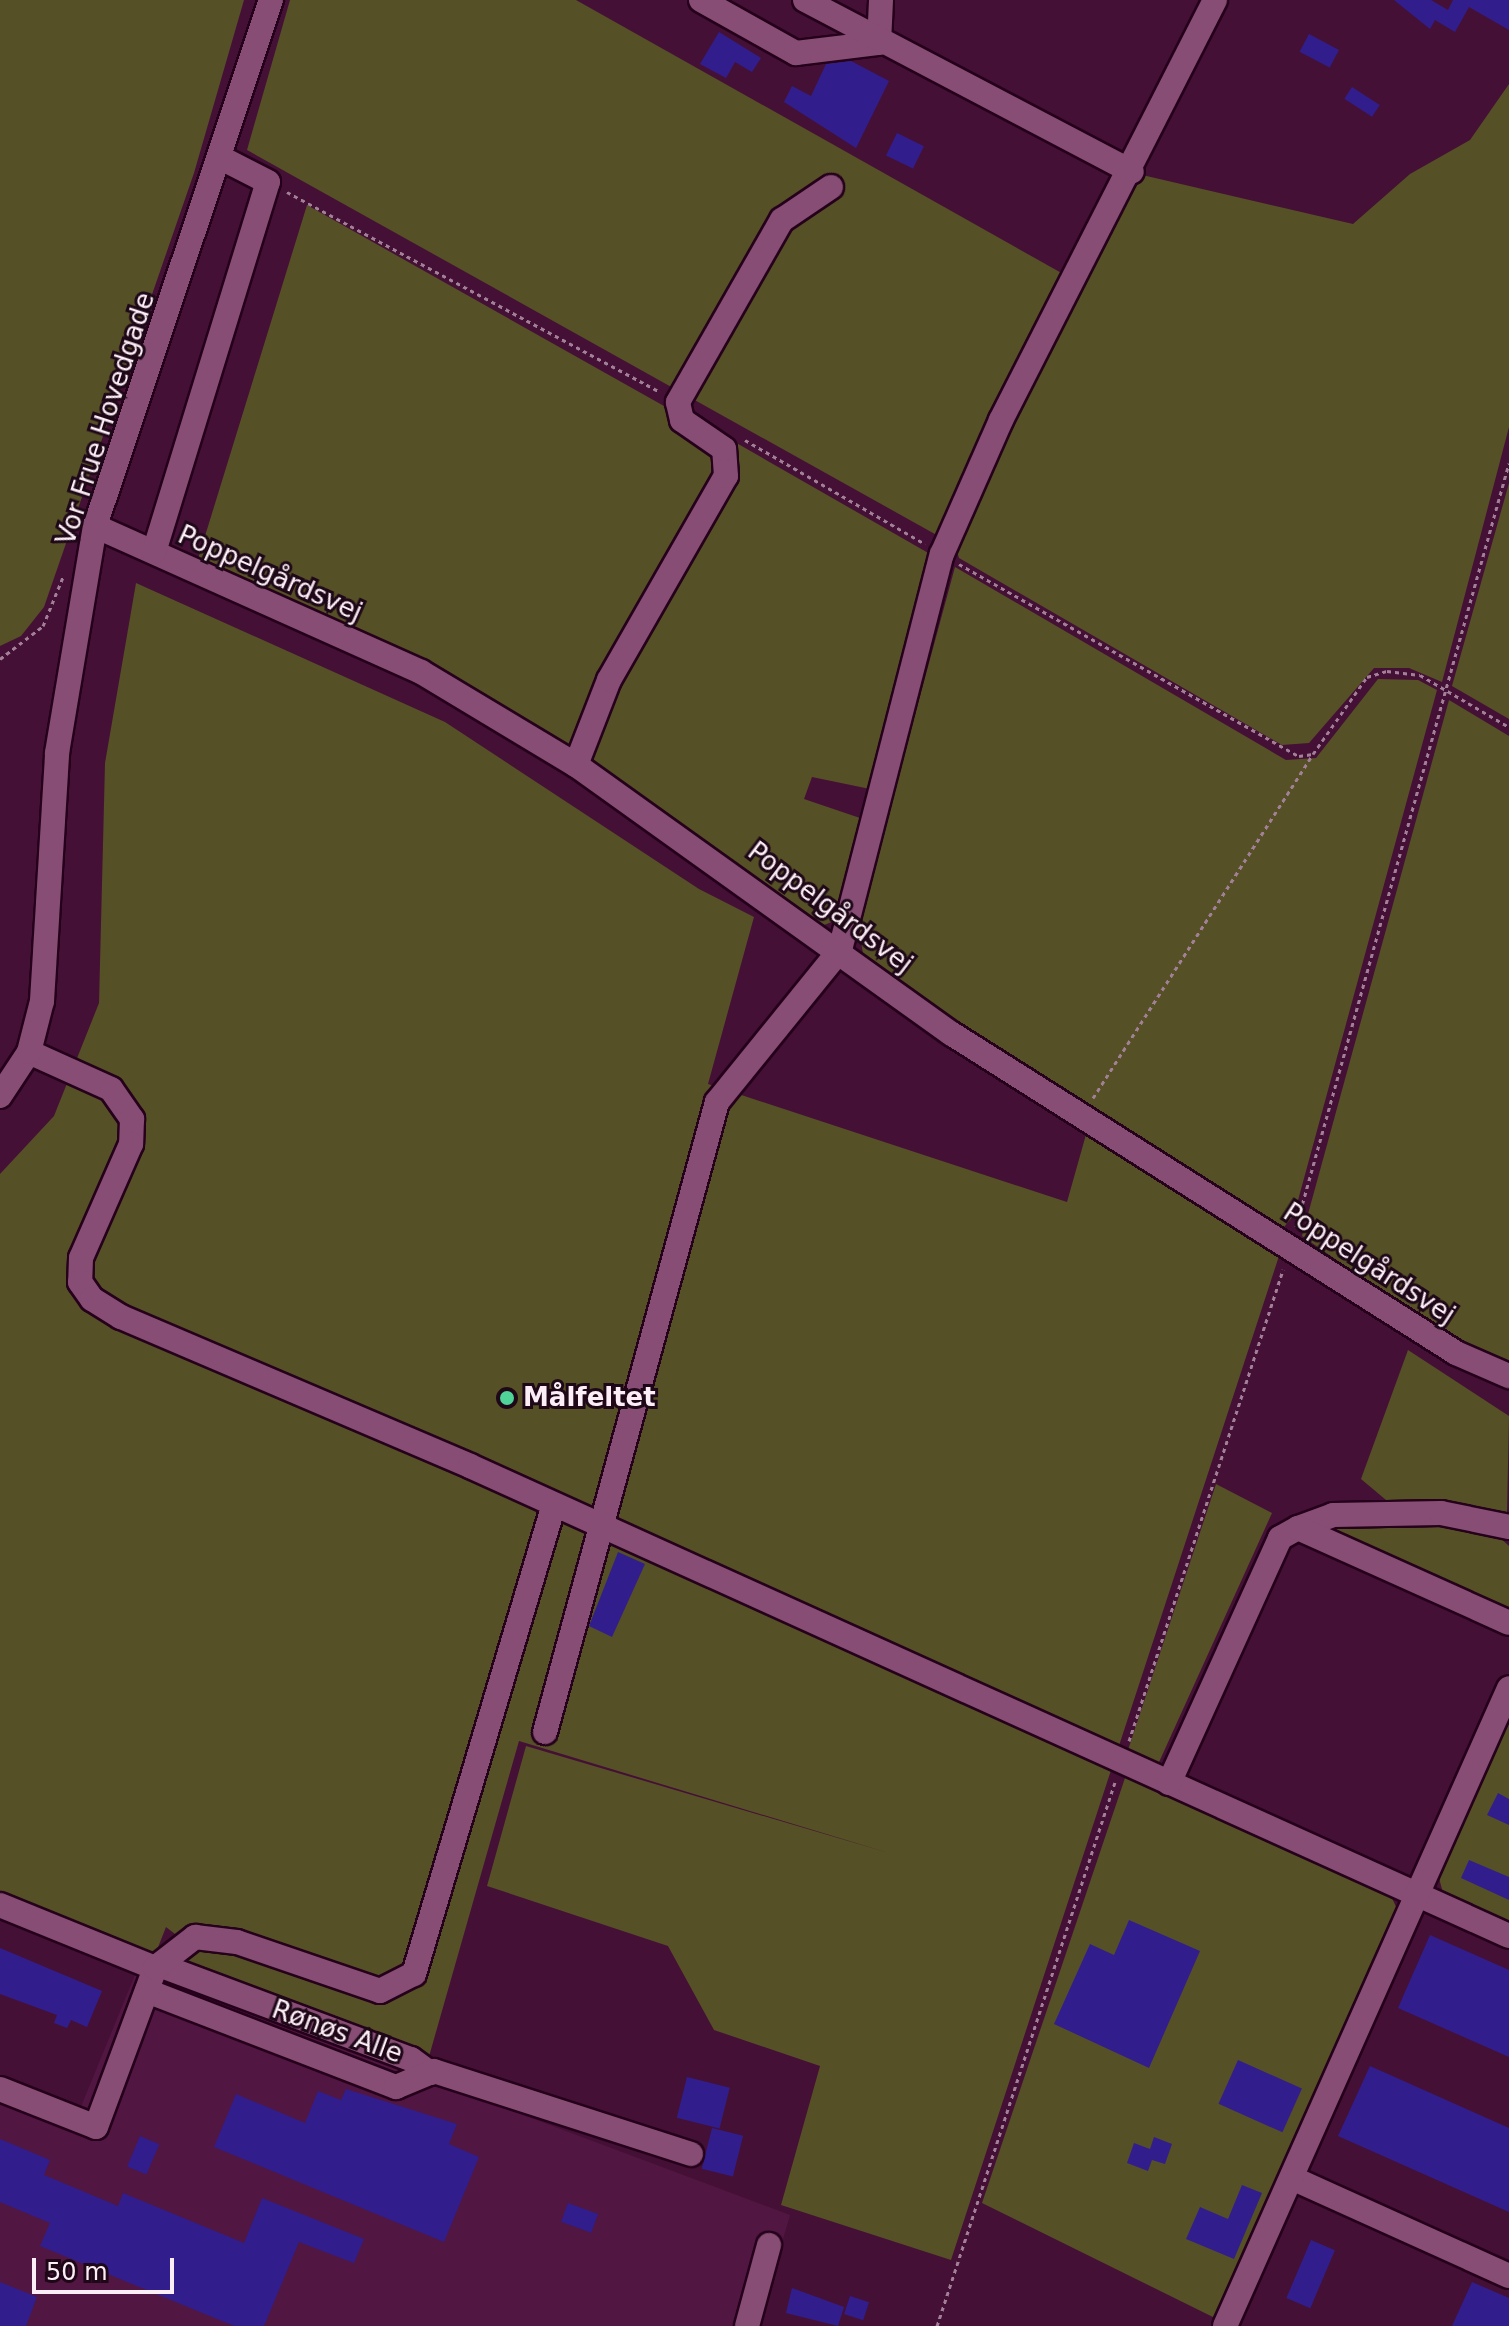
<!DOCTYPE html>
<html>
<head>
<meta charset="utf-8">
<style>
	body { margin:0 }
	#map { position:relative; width:1509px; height:2326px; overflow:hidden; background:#451036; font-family:"DejaVu Sans",sans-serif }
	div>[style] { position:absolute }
	.built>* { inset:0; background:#511642 }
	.green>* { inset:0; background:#565026 }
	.building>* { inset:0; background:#311e8c; transform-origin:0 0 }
	.path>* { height:3px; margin-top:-1.5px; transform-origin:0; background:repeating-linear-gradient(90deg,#a28198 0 4px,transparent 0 8px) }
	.roads { filter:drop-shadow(2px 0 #25011b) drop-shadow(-2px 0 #25011b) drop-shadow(0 2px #25011b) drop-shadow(0 -2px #25011b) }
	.minor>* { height:24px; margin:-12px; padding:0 12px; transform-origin:12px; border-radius:12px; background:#874d74 }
	.dots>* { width:22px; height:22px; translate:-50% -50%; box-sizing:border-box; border:4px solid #1e0818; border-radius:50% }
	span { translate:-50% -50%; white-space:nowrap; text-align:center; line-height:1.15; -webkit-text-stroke:6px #1e0818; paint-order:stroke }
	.street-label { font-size:26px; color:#fceef6 }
	.poi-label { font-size:26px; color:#fceef6; font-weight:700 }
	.left { translate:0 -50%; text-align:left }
	.scale { position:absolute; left:32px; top:2258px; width:142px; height:36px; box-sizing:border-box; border:4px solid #fceef6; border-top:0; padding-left:10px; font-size:24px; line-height:28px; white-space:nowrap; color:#fceef6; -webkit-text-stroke:6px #1e0818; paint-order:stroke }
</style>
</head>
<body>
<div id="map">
	<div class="built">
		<div style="clip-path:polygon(137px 1970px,790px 2215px,758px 2326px,0 2326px,0 2075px,80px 2109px)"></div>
	</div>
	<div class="green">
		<div style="clip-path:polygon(0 0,244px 0,194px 173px,44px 607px,21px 636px,0 646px)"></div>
		<div style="clip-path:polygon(290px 0,576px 0,1065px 275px,942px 538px,247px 150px)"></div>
		<div style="clip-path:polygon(1509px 84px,1509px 427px,1442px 682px,1409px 668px,1374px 668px,1309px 743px,1282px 745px,959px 558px,955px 546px,1138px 174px,1353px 224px,1410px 174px,1470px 140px)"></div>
		<div style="clip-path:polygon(307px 205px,664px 406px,676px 429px,712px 455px,715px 472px,572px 749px,197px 562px)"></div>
		<div style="clip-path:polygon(733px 441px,930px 554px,870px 789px,812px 777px,804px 799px,860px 818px,863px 829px,837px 920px,824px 925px,593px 764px,600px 717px)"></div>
		<div style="clip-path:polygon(1509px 483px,1509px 719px,1452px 686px)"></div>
		<div style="clip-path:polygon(955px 567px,1286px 760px,1316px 758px,1378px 679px,1418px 680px,1437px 690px,1294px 1215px,1284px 1227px,921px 1004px,864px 959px,858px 925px)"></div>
		<div style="clip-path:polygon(136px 583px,445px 722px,699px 889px,754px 917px,708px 1084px,1067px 1202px,1087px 1131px,1279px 1256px,951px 2260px,781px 2205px,820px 2066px,714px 2030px,668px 1946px,487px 1886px,526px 1746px,889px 1853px,519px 1741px,428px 2060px,176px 1963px,193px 1948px,166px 1927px,155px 1955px,0 1896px,0 1174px,54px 1116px,99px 1003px,105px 763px)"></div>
		<div style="clip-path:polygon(1449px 700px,1509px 736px,1509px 1361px,1473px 1355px,1302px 1236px)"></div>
		<div style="clip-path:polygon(1408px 1350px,1509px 1416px,1507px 1514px,1392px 1505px,1361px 1479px)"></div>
		<div style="clip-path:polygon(1216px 1484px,1272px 1513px,1155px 1771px,1126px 1756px)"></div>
		<div style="clip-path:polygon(1338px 1524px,1454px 1524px,1497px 1535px,1509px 1546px,1509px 1613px,1329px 1535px)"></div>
		<div style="clip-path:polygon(1509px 1720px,1509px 1926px,1443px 1893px,1439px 1878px)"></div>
		<div style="clip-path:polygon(1126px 1775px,1391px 1896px,1398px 1911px,1217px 2319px,982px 2203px)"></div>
	</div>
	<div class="building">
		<div style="clip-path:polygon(1394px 0,1431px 0,1448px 10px,1453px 0,1509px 0,1509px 30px,1469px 7px,1455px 32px,1435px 20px,1430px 29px)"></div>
		<div style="clip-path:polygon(719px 32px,761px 58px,752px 72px,735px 62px,726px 78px,700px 64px)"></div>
		<div style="left:1309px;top:34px;width:34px;height:20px;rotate:28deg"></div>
		<div style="clip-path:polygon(851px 61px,889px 81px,856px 148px,784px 102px,792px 86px,811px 96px,826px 64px)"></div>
		<div style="left:1352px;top:87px;width:33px;height:14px;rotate:33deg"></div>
		<div style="left:897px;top:133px;width:30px;height:25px;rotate:26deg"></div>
		<div style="clip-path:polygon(618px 1552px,645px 1564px,612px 1637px,589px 1626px)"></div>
		<div style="clip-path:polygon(1498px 1793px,1509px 1799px,1509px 1825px,1487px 1815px)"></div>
		<div style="clip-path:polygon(1469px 1860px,1509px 1877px,1509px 1900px,1461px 1878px)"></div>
		<div style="clip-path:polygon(1129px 1920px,1200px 1951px,1149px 2068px,1054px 2024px,1090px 1944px,1114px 1955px)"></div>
		<div style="clip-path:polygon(1430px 1935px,1509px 1970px,1509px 2057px,1398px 2008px)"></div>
		<div style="clip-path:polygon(0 1948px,102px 1991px,87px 2027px,71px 2020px,67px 2028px,54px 2023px,57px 2015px,0 1994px)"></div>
		<div style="left:1238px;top:2060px;width:70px;height:48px;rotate:24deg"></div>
		<div style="clip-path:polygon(1370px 2066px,1509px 2128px,1509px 2212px,1338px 2136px)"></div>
		<div style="left:687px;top:2077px;width:44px;height:42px;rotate:14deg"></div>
		<div style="clip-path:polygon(346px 2089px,457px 2124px,449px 2144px,479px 2157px,444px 2242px,214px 2147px,236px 2094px,305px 2123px,318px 2091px,341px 2100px)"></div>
		<div style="left:712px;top:2128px;width:32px;height:42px;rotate:14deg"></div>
		<div style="left:140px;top:2136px;width:21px;height:33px;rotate:23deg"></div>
		<div style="clip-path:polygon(1154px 2137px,1172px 2144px,1165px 2164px,1152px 2160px,1148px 2171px,1127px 2163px,1134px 2143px,1150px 2149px)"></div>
		<div style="clip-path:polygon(0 2139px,50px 2160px,44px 2175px,118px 2206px,123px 2193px,244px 2243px,262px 2198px,364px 2239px,354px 2263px,299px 2242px,264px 2326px,234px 2326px,40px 2246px,50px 2223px,0 2202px)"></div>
		<div style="clip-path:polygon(1242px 2185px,1262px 2193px,1234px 2259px,1186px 2239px,1200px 2207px,1228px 2219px)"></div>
		<div style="left:568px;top:2203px;width:32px;height:20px;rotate:20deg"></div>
		<div style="left:1311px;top:2240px;width:26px;height:63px;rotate:23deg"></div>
		<div style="clip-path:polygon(0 2282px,37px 2297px,26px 2326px,0 2326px)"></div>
		<div style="clip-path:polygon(1472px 2282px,1509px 2298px,1509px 2326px,1452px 2326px)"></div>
		<div style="clip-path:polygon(792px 2288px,844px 2307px,838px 2326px,786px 2313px)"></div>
		<div style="left:850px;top:2296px;width:20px;height:19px;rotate:18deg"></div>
	</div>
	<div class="path">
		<div style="left:287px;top:192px;width:421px;rotate:28.2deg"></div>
		<div style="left:745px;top:440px;width:208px;rotate:30deg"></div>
		<div style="left:959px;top:564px;width:390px;rotate:29.5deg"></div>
		<div style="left:1299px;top:756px;width:14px;rotate:-8deg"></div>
		<div style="left:1313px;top:754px;width:94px;rotate:-55deg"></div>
		<div style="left:1367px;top:677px;width:21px;rotate:-17deg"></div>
		<div style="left:1387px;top:671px;width:33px;rotate:7deg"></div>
		<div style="left:1420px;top:675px;width:103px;rotate:30.3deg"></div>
		<div style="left:0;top:659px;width:54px;rotate:-37.5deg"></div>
		<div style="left:43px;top:626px;width:53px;rotate:-67.8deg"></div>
		<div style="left:1093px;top:1098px;width:408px;rotate:-57.4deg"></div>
		<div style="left:1296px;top:1227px;width:793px;rotate:-74.42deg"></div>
		<div style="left:1129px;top:1741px;width:496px;rotate:-71.9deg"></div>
		<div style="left:937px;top:2326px;width:572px;rotate:-71.88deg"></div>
	</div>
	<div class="roads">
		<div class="minor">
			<div style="left:701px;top:0;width:109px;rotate:29.2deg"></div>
			<div style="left:796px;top:53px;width:84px;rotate:-6.9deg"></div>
			<div style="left:879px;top:43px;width:43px;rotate:-87.3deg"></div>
			<div style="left:805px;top:0;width:369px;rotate:27.7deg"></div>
			<div style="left:95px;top:526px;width:357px;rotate:24.1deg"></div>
			<div style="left:421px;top:672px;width:181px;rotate:31deg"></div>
			<div style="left:576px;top:765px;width:462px;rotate:35.6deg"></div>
			<div style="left:952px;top:1034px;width:596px;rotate:32.33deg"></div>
			<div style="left:1456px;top:1353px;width:58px;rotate:23.5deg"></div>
			<div style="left:154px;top:552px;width:387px;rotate:-72.9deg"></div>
			<div style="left:268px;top:182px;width:51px;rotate:-152.9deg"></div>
			<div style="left:576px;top:765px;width:91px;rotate:-68.8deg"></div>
			<div style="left:609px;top:680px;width:235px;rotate:-60.2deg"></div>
			<div style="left:726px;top:476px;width:27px;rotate:-94deg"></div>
			<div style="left:724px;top:449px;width:51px;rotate:-145.4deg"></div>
			<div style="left:682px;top:420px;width:18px;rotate:-103deg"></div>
			<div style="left:678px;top:402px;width:210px;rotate:-60.3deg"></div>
			<div style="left:782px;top:220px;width:59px;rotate:-34deg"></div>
			<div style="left:29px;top:1052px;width:90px;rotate:24.3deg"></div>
			<div style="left:111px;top:1089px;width:37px;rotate:55deg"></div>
			<div style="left:132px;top:1119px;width:25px;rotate:92deg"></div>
			<div style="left:131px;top:1144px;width:124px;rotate:113.7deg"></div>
			<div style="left:81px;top:1258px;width:24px;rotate:92deg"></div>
			<div style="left:80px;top:1282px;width:21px;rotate:55deg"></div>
			<div style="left:92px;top:1299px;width:34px;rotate:32deg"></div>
			<div style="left:121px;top:1317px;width:379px;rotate:23.1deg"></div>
			<div style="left:470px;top:1466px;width:1140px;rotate:24.34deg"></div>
			<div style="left:0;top:1096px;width:53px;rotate:-56.6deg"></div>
			<div style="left:29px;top:1052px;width:53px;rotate:-75.7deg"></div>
			<div style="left:42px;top:1001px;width:248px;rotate:-86.5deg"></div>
			<div style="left:57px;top:753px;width:230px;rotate:-80.5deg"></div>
			<div style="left:95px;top:526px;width:555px;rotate:-71.5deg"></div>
			<div style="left:1298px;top:1528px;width:37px;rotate:-20deg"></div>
			<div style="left:1333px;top:1515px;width:108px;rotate:-1.1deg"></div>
			<div style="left:1441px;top:1513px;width:69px;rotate:11.6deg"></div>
			<div style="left:545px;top:1732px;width:653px;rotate:-74.73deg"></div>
			<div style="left:717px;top:1102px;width:196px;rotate:-51deg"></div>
			<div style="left:840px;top:950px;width:409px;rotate:-75.6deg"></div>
			<div style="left:942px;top:554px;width:146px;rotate:-66.2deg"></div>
			<div style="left:1001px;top:420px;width:471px;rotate:-63deg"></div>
			<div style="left:1169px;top:1783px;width:269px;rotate:-65.6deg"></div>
			<div style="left:1280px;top:1538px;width:21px;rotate:-29deg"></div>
			<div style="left:1298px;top:1528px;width:231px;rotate:24.2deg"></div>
			<div style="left:0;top:1905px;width:167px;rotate:22.1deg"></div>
			<div style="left:159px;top:1965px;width:269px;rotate:20.5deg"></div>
			<div style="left:411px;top:2059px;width:24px;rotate:36deg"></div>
			<div style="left:147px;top:1991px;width:267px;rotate:21.1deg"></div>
			<div style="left:396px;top:2087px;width:41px;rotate:-22.8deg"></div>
			<div style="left:434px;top:2071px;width:270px;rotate:17.9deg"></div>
			<div style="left:0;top:2089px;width:103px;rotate:21.6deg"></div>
			<div style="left:96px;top:2127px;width:170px;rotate:-69.6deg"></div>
			<div style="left:155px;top:1968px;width:51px;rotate:-37.8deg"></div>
			<div style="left:195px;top:1937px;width:42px;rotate:6.8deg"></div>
			<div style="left:237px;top:1942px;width:151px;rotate:18.9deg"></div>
			<div style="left:380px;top:1991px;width:38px;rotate:-27deg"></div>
			<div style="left:414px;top:1974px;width:489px;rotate:-73.4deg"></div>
			<div style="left:1292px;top:2178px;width:238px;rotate:24.3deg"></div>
			<div style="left:747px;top:2326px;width:84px;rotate:-74.8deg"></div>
			<div style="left:1225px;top:2326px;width:698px;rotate:-66deg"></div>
		</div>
	</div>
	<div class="dots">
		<div style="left:507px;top:1398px;background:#4fd398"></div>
	</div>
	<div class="street-label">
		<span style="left:106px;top:419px;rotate:-72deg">Vor Frue Hovedgade</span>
		<span style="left:270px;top:574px;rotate:24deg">Poppelgårdsvej</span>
		<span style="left:830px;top:908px;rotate:37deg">Poppelgårdsvej</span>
		<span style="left:1369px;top:1264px;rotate:33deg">Poppelgårdsvej</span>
		<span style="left:337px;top:2032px;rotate:20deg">Rønøs Alle</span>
	</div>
	<div class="poi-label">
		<span class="left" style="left:523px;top:1398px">Målfeltet</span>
	</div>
	<div class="scale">50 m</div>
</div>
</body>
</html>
